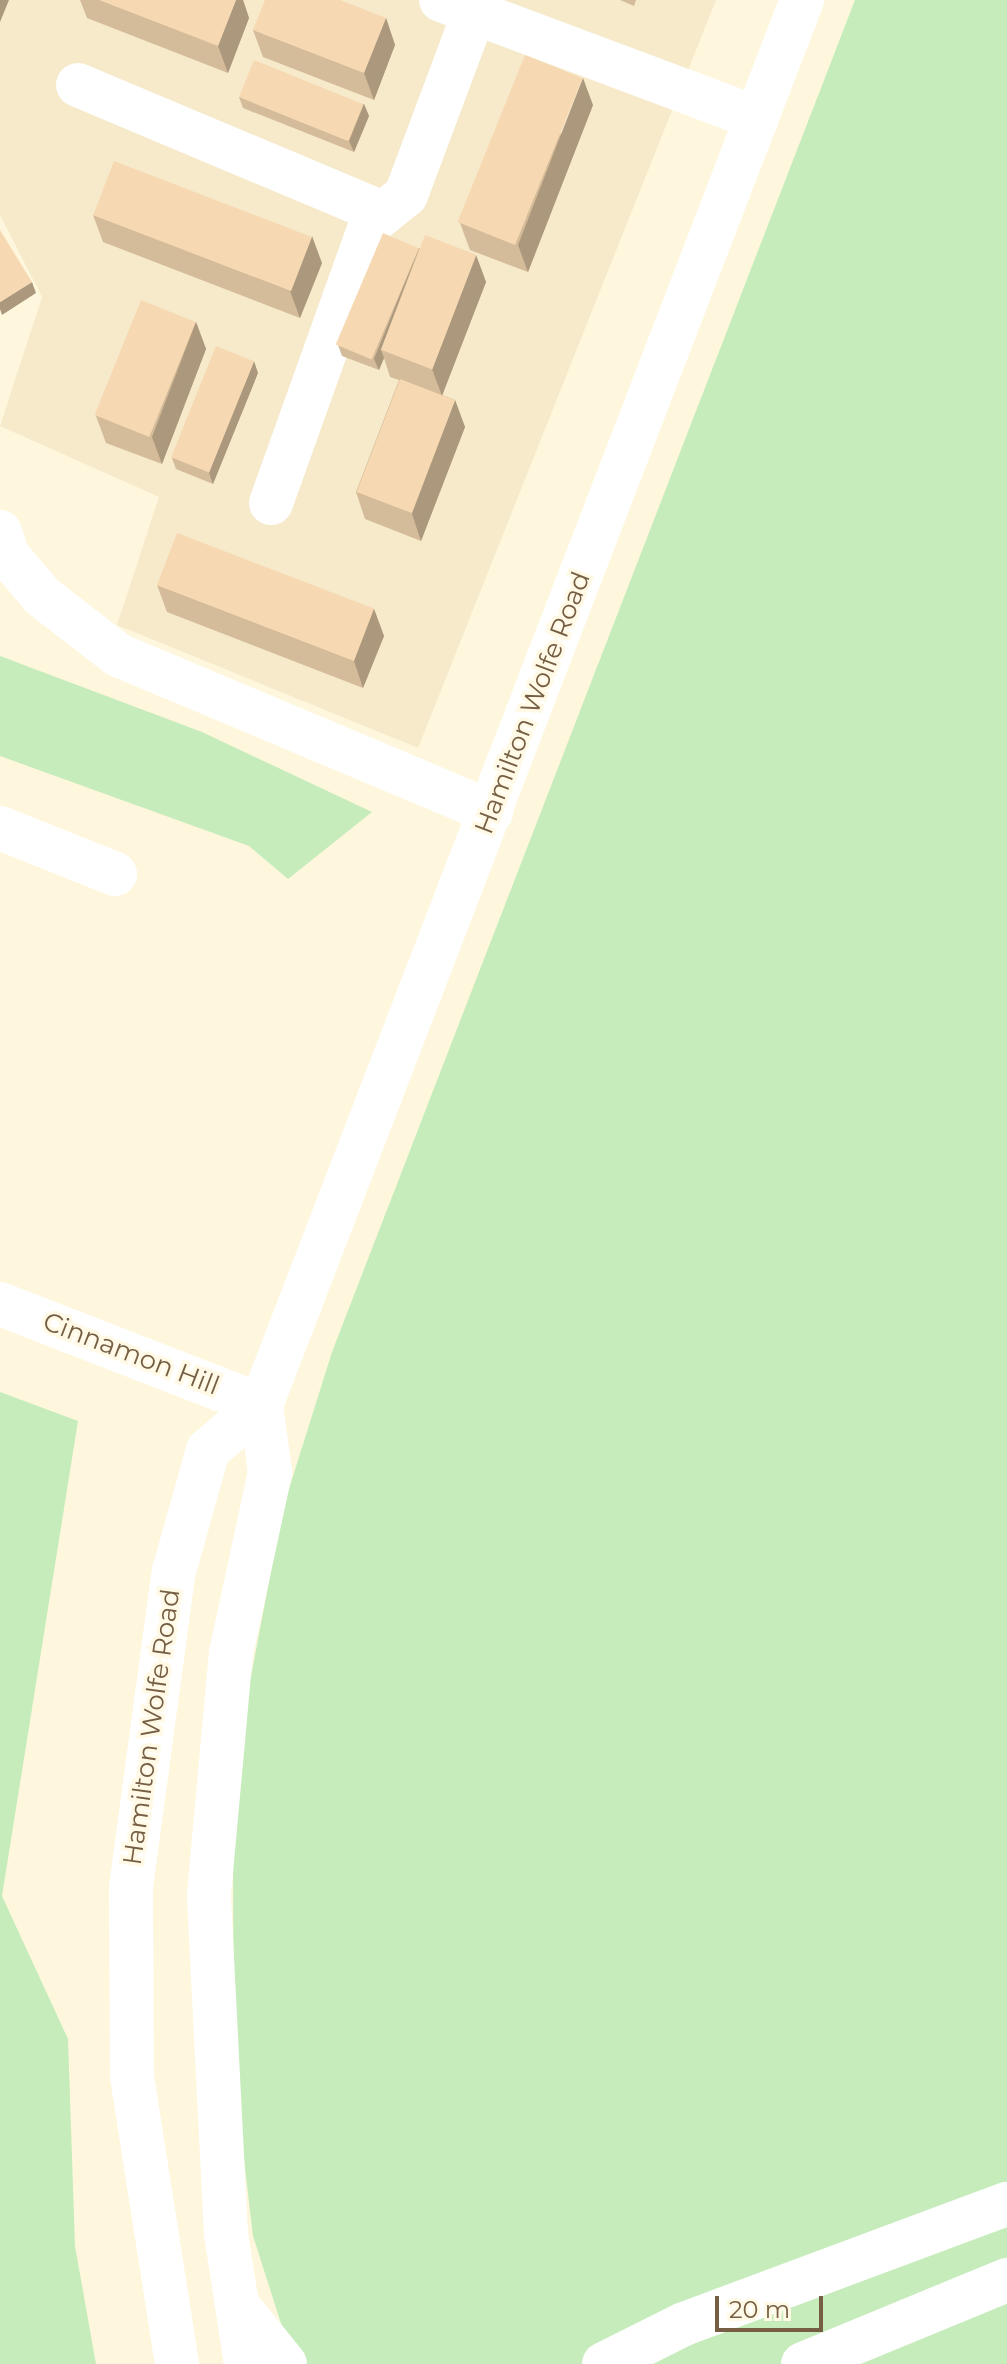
<!DOCTYPE html>
<html>
<head>
<meta charset="utf-8">
<style>
	body { margin:0 }
	#map { position:relative; width:1007px; height:2364px; overflow:hidden; background:#fef7dd; font-family:Montserrat,sans-serif }
	div>[style] { position:absolute }
	.residential>* { inset:0; background:#f6eacb }
	.green>* { inset:0; background:#c6ecbb }
	.minor>* { height:44px; margin:-22px; padding:0 22px; transform-origin:22px; border-radius:22px; background:#fff }
	.wall>* { inset:0; background:#d4bb99 }
	.shaded-wall>* { inset:0; background:#ac987d }
	.building>* { inset:0; background:#f6d9b2; transform-origin:0 0 }
	span { translate:-50% -50%; white-space:nowrap; text-align:center; line-height:1.15; -webkit-text-stroke:7px #fff9e5; paint-order:stroke }
	.street-label { font-size:26px; color:#755e44 }
	.scale { position:absolute; left:715px; top:2296px; width:108px; height:36px; box-sizing:border-box; border:4px solid #755e44; border-top:0; padding-left:10px; font-size:24px; line-height:28px; white-space:nowrap; color:#755e44; -webkit-text-stroke:6px #fff9e5; paint-order:stroke }
</style>
</head>
<body>
<div id="map">
	<div class="residential">
		<div style="clip-path:polygon(0 0,716px 0,418px 748px,117px 625px,159px 497px,0 426px,42px 297px,0 215px)"></div>
	</div>
	<div class="green">
		<div style="clip-path:polygon(855px 0,1007px 0,1007px 2364px,294px 2364px,253px 2236px,234px 2075px,233px 1863px,248px 1692px,283px 1508px,332px 1352px)"></div>
		<div style="clip-path:polygon(0 656px,202px 732px,372px 812px,288px 879px,249px 846px,0 756px)"></div>
		<div style="clip-path:polygon(0 1392px,78px 1421px,2px 1896px,68px 2039px,75px 2246px,96px 2364px,0 2364px)"></div>
	</div>
	<div class="minor">
		<div style="left:441px;top:0;width:337px;rotate:20.5deg"></div>
		<div style="left:78px;top:85px;width:331px;rotate:22.8deg"></div>
		<div style="left:271px;top:503px;width:297px;rotate:-70.3deg"></div>
		<div style="left:371px;top:223px;width:45px;rotate:-38.7deg"></div>
		<div style="left:406px;top:195px;width:208px;rotate:-69.5deg"></div>
		<div style="left:0;top:532px;width:25px;rotate:72deg"></div>
		<div style="left:8px;top:556px;width:52px;rotate:49.6deg"></div>
		<div style="left:42px;top:596px;width:96px;rotate:37.8deg"></div>
		<div style="left:118px;top:655px;width:405px;rotate:22.8deg"></div>
		<div style="left:0;top:828px;width:124px;rotate:21.8deg"></div>
		<div style="left:0;top:1304px;width:280px;rotate:21.2deg"></div>
		<div style="left:239px;top:2307px;width:73px;rotate:51.1deg"></div>
		<div style="left:177px;top:2364px;width:291px;rotate:-98.9deg"></div>
		<div style="left:132px;top:2077px;width:190px;rotate:-90.3deg"></div>
		<div style="left:131px;top:1887px;width:319px;rotate:-82.3deg"></div>
		<div style="left:174px;top:1571px;width:126px;rotate:-74.3deg"></div>
		<div style="left:208px;top:1450px;width:70px;rotate:-40.3deg"></div>
		<div style="left:246px;top:2364px;width:132px;rotate:-98.7deg"></div>
		<div style="left:226px;top:2234px;width:340px;rotate:-92.9deg"></div>
		<div style="left:209px;top:1894px;width:242px;rotate:-84.8deg"></div>
		<div style="left:231px;top:1653px;width:185px;rotate:-77.8deg"></div>
		<div style="left:270px;top:1472px;width:68px;rotate:-97.7deg"></div>
		<div style="left:261px;top:1405px;width:1506px;rotate:-68.94deg"></div>
		<div style="left:604px;top:2364px;width:89px;rotate:-26.6deg"></div>
		<div style="left:684px;top:2324px;width:345px;rotate:-20.4deg"></div>
		<div style="left:803px;top:2364px;width:221px;rotate:-22.4deg"></div>
	</div>
	<div class="wall">
		<div style="clip-path:polygon(80px 0,243px 0,249px 18px,228px 73px,87px 18px)"></div>
		<div style="clip-path:polygon(620px 0,636px 0,634px 6px)"></div>
		<div style="clip-path:polygon(386px 18px,395px 45px,374px 100px,263px 57px,253px 30px)"></div>
		<div style="clip-path:polygon(239px 97px,364px 104px,369px 116px,354px 152px,243px 108px)"></div>
		<div style="clip-path:polygon(593px 105px,528px 272px,470px 250px,460px 223px)"></div>
		<div style="clip-path:polygon(93px 215px,322px 263px,300px 318px,103px 242px)"></div>
		<div style="clip-path:polygon(419px 248px,476px 255px,486px 282px,442px 395px,455px 400px,465px 427px,421px 541px,365px 519px,356px 492px,399px 380px,390px 377px,384px 358px,379px 370px,342px 356px,338px 345px)"></div>
		<div style="clip-path:polygon(196px 322px,206px 349px,162px 464px,106px 443px,96px 416px)"></div>
		<div style="clip-path:polygon(258px 373px,213px 484px,176px 469px,172px 458px)"></div>
		<div style="clip-path:polygon(157px 585px,374px 609px,384px 636px,363px 688px,167px 612px)"></div>
	</div>
	<div class="shaded-wall">
		<div style="clip-path:polygon(0 0,9px 0,0 22px)"></div>
		<div style="clip-path:polygon(236px 0,243px 0,249px 18px,228px 73px,218px 46px)"></div>
		<div style="clip-path:polygon(386px 18px,395px 45px,374px 100px,364px 73px)"></div>
		<div style="clip-path:polygon(583px 78px,593px 105px,528px 272px,518px 245px)"></div>
		<div style="clip-path:polygon(364px 104px,369px 116px,354px 152px,349px 141px)"></div>
		<div style="clip-path:polygon(312px 236px,322px 263px,300px 318px,290px 291px)"></div>
		<div style="clip-path:polygon(419px 248px,381px 350px,384px 358px,379px 370px,374px 359px)"></div>
		<div style="clip-path:polygon(476px 255px,486px 282px,442px 396px,432px 369px)"></div>
		<div style="clip-path:polygon(32px 282px,36px 293px,2px 315px,0 309px,0 302px)"></div>
		<div style="clip-path:polygon(196px 322px,206px 349px,162px 464px,152px 437px)"></div>
		<div style="clip-path:polygon(254px 361px,258px 373px,213px 484px,209px 473px)"></div>
		<div style="clip-path:polygon(455px 400px,465px 427px,421px 541px,412px 514px)"></div>
		<div style="clip-path:polygon(374px 609px,384px 636px,363px 688px,354px 661px)"></div>
	</div>
	<div class="building">
		<div style="clip-path:polygon(99px 0,236px 0,218px 46px)"></div>
		<div style="clip-path:polygon(265px 0,340px 0,386px 18px,364px 73px,253px 30px)"></div>
		<div style="left:525px;top:55px;width:62px;height:180px;rotate:22deg"></div>
		<div style="left:254px;top:60px;width:118px;height:40px;rotate:22deg"></div>
		<div style="left:114px;top:161px;width:212px;height:58px;rotate:21deg"></div>
		<div style="clip-path:polygon(0 230px,32px 282px,0 302px)"></div>
		<div style="left:383px;top:233px;width:39px;height:121px;rotate:23deg"></div>
		<div style="left:425px;top:235px;width:55px;height:123px;rotate:21deg"></div>
		<div style="left:141px;top:300px;width:59px;height:124px;rotate:22deg"></div>
		<div style="left:216px;top:346px;width:41px;height:120px;rotate:22deg"></div>
		<div style="left:400px;top:379px;width:59px;height:121px;rotate:21deg"></div>
		<div style="left:177px;top:533px;width:211px;height:56px;rotate:21deg"></div>
	</div>
	<div class="street-label">
		<span style="left:533px;top:703px;rotate:-69deg">Hamilton Wolfe Road</span>
		<span style="left:131px;top:1354px;rotate:21deg">Cinnamon Hill</span>
		<span style="left:152px;top:1727px;rotate:-82deg">Hamilton Wolfe Road</span>
	</div>
	<div class="scale">20 m</div>
</div>
</body>
</html>
